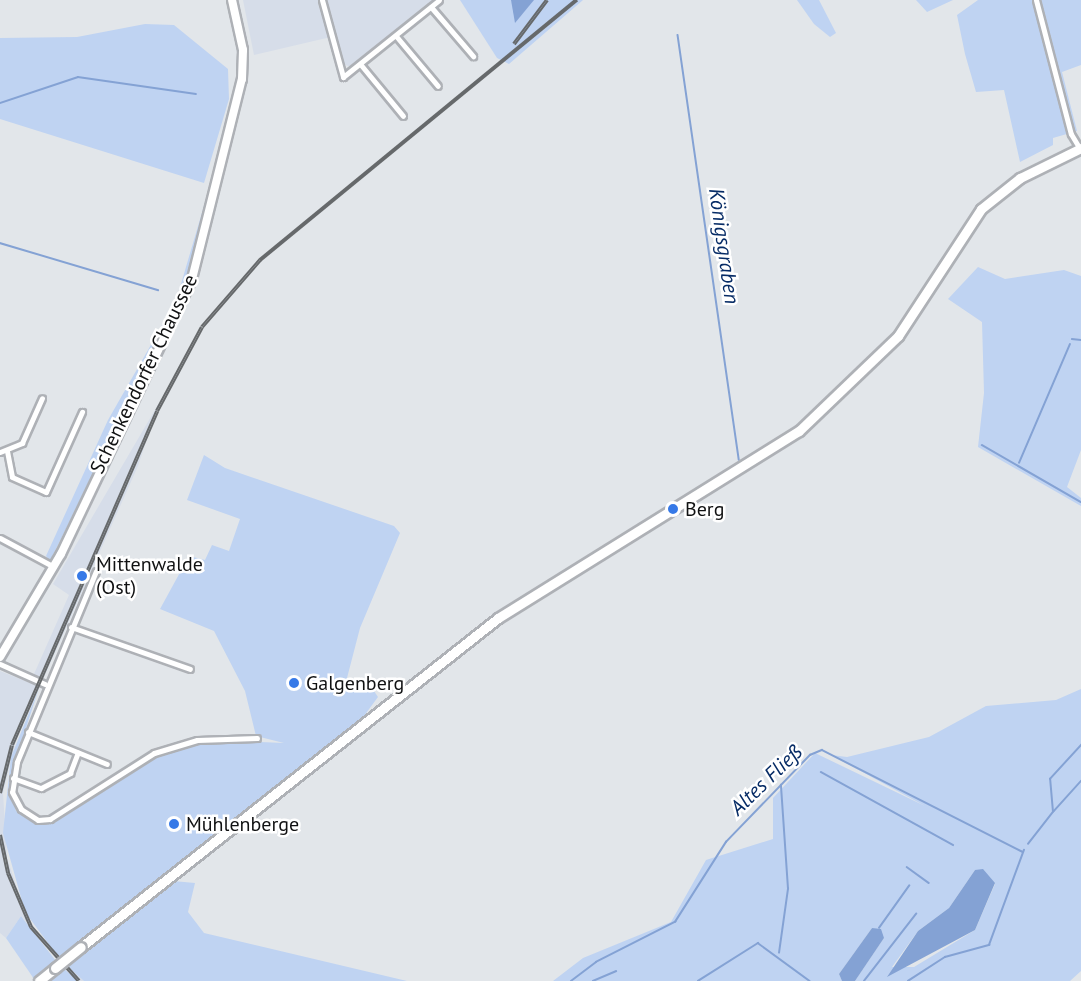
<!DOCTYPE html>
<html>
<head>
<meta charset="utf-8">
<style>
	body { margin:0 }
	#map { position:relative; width:1081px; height:981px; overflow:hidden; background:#e2e6ea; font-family:"PT Sans",sans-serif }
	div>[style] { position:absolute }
	.built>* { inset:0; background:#d6dde9 }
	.green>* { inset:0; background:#bfd3f2 }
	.water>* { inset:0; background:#84a2d4 }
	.stream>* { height:1.5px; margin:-0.75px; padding:0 0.75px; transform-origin:0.75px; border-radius:0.75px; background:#84a2d4 }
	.roads { filter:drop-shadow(2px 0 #aeb1b6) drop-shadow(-2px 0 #aeb1b6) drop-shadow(0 2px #aeb1b6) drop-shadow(0 -2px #aeb1b6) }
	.minor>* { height:5px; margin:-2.5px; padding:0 2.5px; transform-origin:2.5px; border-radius:2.5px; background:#fff }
	.secondary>* { height:8px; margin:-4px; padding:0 4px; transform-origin:4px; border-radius:4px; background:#fff }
	.primary>* { height:9px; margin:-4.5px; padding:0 4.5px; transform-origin:4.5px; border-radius:4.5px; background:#fff }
	.rail>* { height:4px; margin-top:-2px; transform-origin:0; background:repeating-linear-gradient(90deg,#fff 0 4.5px,#66696b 0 9px); box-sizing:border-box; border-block:2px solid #66696b }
	.bridges { filter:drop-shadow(2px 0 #aeb1b6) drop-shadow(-2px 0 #aeb1b6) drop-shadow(0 2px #aeb1b6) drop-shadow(0 -2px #aeb1b6) }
	.primary-bridge>* { height:9px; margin:-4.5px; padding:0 4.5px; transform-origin:4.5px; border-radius:4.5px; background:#fff }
	.dots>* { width:16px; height:16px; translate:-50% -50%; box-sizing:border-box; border:3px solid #fff; border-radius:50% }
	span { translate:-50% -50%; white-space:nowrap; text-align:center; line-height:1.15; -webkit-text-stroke:5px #fff; paint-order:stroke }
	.street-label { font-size:20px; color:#101112 }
	.poi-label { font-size:20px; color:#101112 }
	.left { translate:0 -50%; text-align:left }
	.water-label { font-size:21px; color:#072c66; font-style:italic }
</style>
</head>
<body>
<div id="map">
	<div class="built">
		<div style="clip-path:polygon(243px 0,433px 0,351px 67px,343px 64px,335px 36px,254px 55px)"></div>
		<div style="clip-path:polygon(159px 403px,138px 466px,16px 740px,3px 793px,7px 858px,25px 912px,40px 937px,84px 981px,78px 981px,21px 916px,6px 938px,0 933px,0 671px,30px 683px,69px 595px,53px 584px)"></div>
	</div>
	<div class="green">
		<div style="clip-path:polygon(460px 0,583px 0,509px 64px,497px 58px)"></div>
		<div style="clip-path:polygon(797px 0,819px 0,836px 33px,830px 37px,814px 24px)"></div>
		<div style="clip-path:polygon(916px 0,953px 0,927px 12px)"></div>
		<div style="clip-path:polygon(978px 0,1081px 0,1081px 65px,1062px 72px,1077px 131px,1053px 138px,1053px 145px,1020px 162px,1004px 90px,976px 92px,965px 54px,957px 15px)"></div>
		<div style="clip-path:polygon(145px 24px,174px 25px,228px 69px,229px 99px,204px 183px,0 119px,0 38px,77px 37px)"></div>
		<div style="clip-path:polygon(211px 182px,184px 290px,50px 561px,46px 556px,108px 420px,176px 301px)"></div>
		<div style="clip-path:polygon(978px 267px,1005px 279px,1064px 270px,1081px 276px,1081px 450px,1067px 487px,1081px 498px,1081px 506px,978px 447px,984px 393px,982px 322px,948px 299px)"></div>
		<div style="clip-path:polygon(204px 455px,225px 468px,394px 526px,400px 533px,360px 628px,347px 678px,372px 688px,378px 697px,361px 720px,59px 958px,25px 912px,3px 833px,11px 757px,39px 688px,9px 780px,16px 811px,42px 823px,155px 755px,215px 740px,284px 743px,256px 736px,245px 691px,214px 631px,160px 609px,189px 556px,205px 560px,212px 545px,229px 551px,240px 519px,187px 500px)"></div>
		<div style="clip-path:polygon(evenodd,1081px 689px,1081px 971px,1070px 981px,855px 981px,884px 938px,872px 928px,839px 974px,842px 981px,553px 981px,583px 958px,671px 922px,706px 860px,773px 839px,773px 798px,815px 753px,925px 806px,831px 755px,847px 757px,929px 737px,986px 706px,1056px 700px,1081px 689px,975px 870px,995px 884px,975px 930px,914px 967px,892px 967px,918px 931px,949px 908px,975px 870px)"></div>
		<div style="clip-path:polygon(173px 881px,195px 883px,188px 912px,204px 933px,407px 981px,84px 981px,65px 964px)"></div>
		<div style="clip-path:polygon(21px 916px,56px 961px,34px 979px,6px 938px)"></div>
		<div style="clip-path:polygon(62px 967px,78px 981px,43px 981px)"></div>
	</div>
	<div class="water">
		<div style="clip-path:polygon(511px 0,534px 0,515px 23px)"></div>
		<div style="clip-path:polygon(983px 869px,995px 883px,975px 930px,887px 977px,918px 931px,949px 908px,975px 870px)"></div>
		<div style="clip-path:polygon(872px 928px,881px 929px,884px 938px,855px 981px,842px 981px,839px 974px)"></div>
	</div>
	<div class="stream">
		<div style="left:678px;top:35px;width:429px;rotate:81.8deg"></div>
		<div style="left:0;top:103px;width:82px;rotate:-18.4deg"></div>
		<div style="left:78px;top:77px;width:119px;rotate:8.2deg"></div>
		<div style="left:0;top:243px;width:165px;rotate:16.6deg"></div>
		<div style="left:1072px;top:339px;width:9px;rotate:6deg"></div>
		<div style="left:982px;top:445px;width:114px;rotate:29.9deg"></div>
		<div style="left:1019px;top:463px;width:129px;rotate:-66.8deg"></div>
		<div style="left:821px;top:772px;width:151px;rotate:28.9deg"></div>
		<div style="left:1054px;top:811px;width:40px;rotate:-48deg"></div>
		<div style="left:1028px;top:844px;width:41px;rotate:-52deg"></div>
		<div style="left:1053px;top:812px;width:33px;rotate:-95deg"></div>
		<div style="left:1050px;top:779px;width:46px;rotate:-47.6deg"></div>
		<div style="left:907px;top:867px;width:27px;rotate:36deg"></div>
		<div style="left:879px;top:928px;width:52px;rotate:-54.5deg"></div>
		<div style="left:779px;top:953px;width:65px;rotate:-82deg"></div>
		<div style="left:788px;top:889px;width:104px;rotate:-93.9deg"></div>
		<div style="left:571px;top:981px;width:31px;rotate:-37deg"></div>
		<div style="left:596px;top:962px;width:89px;rotate:-26.9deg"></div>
		<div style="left:675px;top:922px;width:95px;rotate:-57.5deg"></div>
		<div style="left:726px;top:842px;width:121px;rotate:-46deg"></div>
		<div style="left:810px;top:755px;width:13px;rotate:-23deg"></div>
		<div style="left:822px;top:750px;width:225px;rotate:26.9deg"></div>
		<div style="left:593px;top:981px;width:25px;rotate:-23deg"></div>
		<div style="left:698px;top:981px;width:71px;rotate:-32.3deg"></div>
		<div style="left:758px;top:943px;width:64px;rotate:36.2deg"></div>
		<div style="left:864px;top:981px;width:85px;rotate:-52.2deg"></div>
		<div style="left:908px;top:981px;width:44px;rotate:-33deg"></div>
		<div style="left:945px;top:957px;width:46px;rotate:-15.3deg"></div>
		<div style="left:989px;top:945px;width:101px;rotate:-69.8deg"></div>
	</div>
	<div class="roads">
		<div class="minor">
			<div style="left:322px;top:0;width:80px;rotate:74.7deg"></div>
			<div style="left:343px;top:77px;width:123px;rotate:-38.7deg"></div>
			<div style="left:1036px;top:0;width:138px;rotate:75.4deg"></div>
			<div style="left:1071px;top:134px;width:17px;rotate:59deg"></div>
			<div style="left:431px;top:7px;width:65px;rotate:49.4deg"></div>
			<div style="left:396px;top:36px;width:65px;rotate:50deg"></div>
			<div style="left:361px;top:65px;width:66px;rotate:50.5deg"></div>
			<div style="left:7px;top:451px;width:26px;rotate:79deg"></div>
			<div style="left:12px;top:477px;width:37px;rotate:24deg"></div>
			<div style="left:46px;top:492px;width:88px;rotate:-65.8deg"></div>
			<div style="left:0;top:452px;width:24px;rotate:-22deg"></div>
			<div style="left:22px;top:443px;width:49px;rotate:-66deg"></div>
			<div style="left:0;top:538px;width:61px;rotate:28.2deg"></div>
			<div style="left:96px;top:571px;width:207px;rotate:112.5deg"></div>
			<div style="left:17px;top:762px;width:30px;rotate:99deg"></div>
			<div style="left:12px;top:792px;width:19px;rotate:62deg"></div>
			<div style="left:21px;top:809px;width:20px;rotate:33deg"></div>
			<div style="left:38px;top:820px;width:12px;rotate:-5deg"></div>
			<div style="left:50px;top:819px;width:123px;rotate:-32.4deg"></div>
			<div style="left:154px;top:753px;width:45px;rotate:-16.8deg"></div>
			<div style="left:197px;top:740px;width:60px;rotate:-1.9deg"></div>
			<div style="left:71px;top:627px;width:126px;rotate:19.4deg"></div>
			<div style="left:0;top:664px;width:49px;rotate:24deg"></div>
			<div style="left:28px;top:732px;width:85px;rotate:22.1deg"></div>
			<div style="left:13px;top:778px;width:30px;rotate:20deg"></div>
			<div style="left:41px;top:788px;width:33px;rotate:-27deg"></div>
			<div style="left:70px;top:773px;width:22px;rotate:-69deg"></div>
		</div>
		<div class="secondary">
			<div style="left:0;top:657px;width:120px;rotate:-59.4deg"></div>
			<div style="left:61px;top:554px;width:305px;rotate:-64.5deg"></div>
			<div style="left:192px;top:279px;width:206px;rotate:-76deg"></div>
			<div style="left:242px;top:79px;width:29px;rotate:-88deg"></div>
			<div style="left:243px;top:50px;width:51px;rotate:-102.4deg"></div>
		</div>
		<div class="primary">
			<div style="left:81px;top:947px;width:531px;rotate:-38.27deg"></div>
			<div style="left:498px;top:618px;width:354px;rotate:-31.9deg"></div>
			<div style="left:799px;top:431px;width:137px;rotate:-43.8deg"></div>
			<div style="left:898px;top:336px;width:152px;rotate:-56.8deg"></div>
			<div style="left:981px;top:209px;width:50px;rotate:-38.5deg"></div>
			<div style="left:1020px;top:178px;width:68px;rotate:-26.2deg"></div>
			<div style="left:39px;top:981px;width:21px;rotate:-39deg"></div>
		</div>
	</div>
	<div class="rail">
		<div style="left:514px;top:44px;width:55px;rotate:-53.1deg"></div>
		<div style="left:0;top:793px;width:49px;rotate:-76deg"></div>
		<div style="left:12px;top:745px;width:364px;rotate:-66.5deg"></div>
		<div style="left:157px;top:411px;width:95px;rotate:-61.8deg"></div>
		<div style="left:202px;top:327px;width:89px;rotate:-49.1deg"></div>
		<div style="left:260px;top:260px;width:410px;rotate:-39.4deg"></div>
		<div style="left:0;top:835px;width:39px;rotate:78deg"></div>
		<div style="left:8px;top:873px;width:59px;rotate:66.9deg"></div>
		<div style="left:31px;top:927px;width:72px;rotate:48.4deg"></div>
	</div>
	<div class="bridges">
		<div class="primary-bridge">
			<div style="left:55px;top:968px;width:33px;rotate:-39deg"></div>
		</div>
	</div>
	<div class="dots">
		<div style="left:673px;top:509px;background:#3679e7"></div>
		<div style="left:82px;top:576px;background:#3679e7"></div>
		<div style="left:294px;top:683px;background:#3679e7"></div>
		<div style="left:174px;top:824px;background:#3679e7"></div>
	</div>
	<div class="street-label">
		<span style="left:144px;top:374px;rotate:-64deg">Schenkendorfer Chaussee</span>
	</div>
	<div class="poi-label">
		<span class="left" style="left:685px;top:509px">Berg</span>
		<span class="left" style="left:96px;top:576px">Mittenwalde<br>(Ost)</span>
		<span class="left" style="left:306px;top:683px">Galgenberg</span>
		<span class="left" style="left:186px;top:824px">Mühlenberge</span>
	</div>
	<div class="water-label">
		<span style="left:724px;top:246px;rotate:82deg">Königsgraben</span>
		<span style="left:766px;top:780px;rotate:-44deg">Altes Fließ</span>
	</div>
</div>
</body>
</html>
